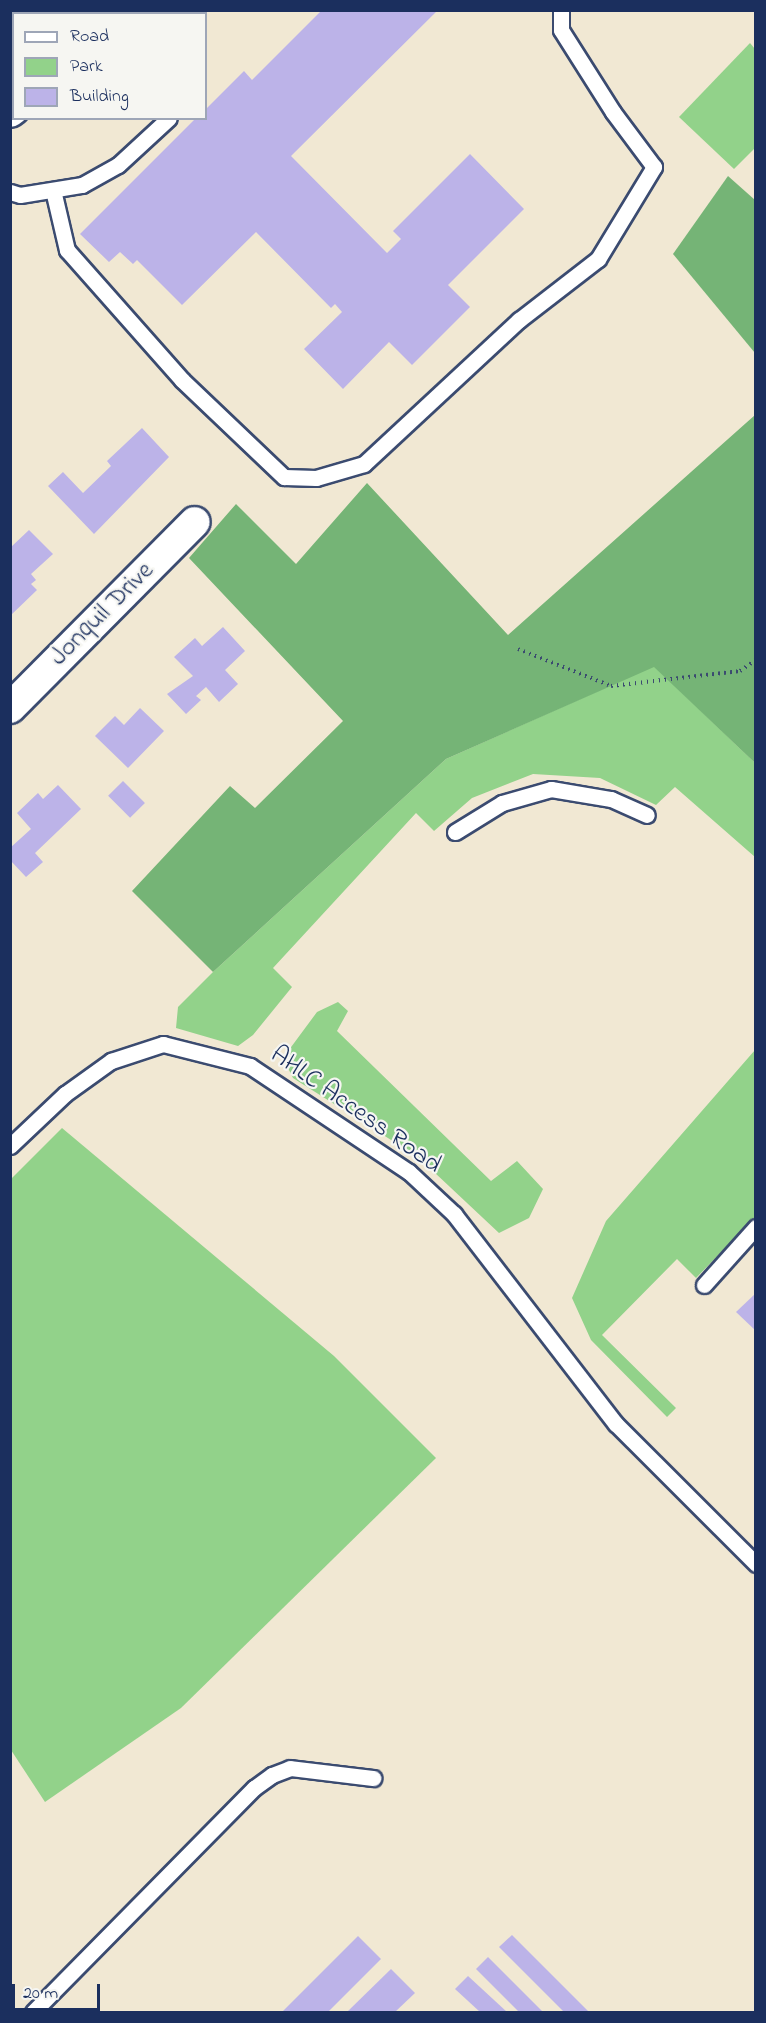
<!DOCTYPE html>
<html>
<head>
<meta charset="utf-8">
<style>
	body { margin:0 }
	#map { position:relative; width:766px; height:2023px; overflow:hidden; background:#f1e8d3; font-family:"Indie Flower",sans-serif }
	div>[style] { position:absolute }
	.green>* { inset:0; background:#92d28a }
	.forest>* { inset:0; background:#75b476 }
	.building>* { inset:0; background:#bcb3e8; transform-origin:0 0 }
	.path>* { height:4px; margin-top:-2px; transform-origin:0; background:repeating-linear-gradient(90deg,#3b4b70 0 1.5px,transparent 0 6px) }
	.roads { filter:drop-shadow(2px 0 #3b4b70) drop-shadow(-2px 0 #3b4b70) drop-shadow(0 2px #3b4b70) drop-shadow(0 -2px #3b4b70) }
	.lane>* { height:15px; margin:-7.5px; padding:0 7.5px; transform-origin:7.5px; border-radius:7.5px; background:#fff }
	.street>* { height:30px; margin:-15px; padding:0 15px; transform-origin:15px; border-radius:15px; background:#fff }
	span { translate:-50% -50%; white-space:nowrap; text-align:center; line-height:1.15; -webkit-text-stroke:4.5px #f6f6f2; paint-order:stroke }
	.street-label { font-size:26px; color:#1b2f5e }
	.frame { position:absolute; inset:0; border:12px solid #1b2f5e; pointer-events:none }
	.legend { position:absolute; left:12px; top:12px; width:195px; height:108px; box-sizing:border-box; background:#f6f6f2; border:2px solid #9ea6b7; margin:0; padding:8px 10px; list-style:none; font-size:18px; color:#1b2f5e }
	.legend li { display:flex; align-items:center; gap:12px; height:30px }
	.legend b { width:30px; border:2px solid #9ea6b7 }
	.scale { position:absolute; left:12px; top:1984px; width:88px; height:27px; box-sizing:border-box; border:3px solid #1b2f5e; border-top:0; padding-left:8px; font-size:18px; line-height:21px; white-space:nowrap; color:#1b2f5e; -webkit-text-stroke:4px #f6f6f2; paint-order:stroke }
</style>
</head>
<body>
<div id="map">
	<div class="green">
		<div style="clip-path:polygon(750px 43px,755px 49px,755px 148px,734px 169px,679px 117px)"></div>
		<div style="clip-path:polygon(654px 666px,755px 763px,755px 857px,675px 787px,656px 805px,600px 778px,533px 774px,472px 798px,434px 831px,416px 813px,273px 968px,292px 987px,253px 1035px,238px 1046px,176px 1028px,178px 1007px,213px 972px,446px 759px)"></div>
		<div style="clip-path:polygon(338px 1002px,348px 1011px,337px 1031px,491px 1181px,517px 1161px,543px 1189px,529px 1218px,499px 1233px,418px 1157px,293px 1078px,283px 1058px,317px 1012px)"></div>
		<div style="clip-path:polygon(755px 1050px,755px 1217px,696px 1278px,677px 1259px,602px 1335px,676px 1408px,667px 1417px,591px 1340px,572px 1298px,606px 1221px)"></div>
		<div style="clip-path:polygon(62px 1128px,334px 1356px,436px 1458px,181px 1708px,45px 1802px,11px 1750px,10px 1180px)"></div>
	</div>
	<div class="forest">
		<div style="clip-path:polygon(728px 176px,755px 200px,755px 353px,673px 254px)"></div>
		<div style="clip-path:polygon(755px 415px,755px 763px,654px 667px,446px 759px,213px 972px,132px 891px,230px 786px,255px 808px,343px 721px,189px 558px,236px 504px,296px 564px,367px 483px,508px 635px)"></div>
	</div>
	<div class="building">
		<div style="clip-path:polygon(322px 10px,438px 10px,291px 156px,387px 253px,401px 239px,393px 231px,470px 154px,524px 209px,448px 285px,470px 307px,412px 365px,389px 342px,343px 389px,304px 349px,342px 312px,335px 304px,331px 308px,256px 232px,182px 305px,137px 260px,133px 264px,120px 252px,109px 262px,80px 234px,196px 118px,206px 118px,206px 109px,244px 71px,252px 80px)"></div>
		<div style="clip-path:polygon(142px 428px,169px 457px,94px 534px,48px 486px,63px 472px,83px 493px,111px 466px,107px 461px)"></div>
		<div style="clip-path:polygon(29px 530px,53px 554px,31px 574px,36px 580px,31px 584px,37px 590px,10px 616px,10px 548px)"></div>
		<div style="clip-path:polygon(223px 627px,245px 651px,225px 670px,238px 684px,219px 702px,206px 687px,196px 696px,201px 700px,186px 714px,167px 694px,193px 676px,174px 657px,195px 638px,202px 646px)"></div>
		<div style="clip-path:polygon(140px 708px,164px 731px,128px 768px,95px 736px,115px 716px,124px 725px)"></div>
		<div style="left:123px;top:781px;width:31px;height:21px;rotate:45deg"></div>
		<div style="clip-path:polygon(58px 785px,81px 809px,35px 853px,43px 862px,26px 877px,10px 860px,10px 848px,31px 829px,17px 813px,38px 793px,43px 799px)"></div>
		<div style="clip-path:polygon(756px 1293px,756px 1331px,736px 1312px)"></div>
		<div style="clip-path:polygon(512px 1935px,589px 2012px,564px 2012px,499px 1947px)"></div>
		<div style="clip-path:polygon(358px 1936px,381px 1959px,328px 2012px,282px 2012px)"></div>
		<div style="clip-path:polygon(488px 1957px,543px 2012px,519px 2012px,476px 1969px)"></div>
		<div style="clip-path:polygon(391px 1969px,415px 1993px,395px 2012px,347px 2012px)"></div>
		<div style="clip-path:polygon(468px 1976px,507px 2012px,480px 2012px,455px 1989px)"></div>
	</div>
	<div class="path">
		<div style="left:518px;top:649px;width:100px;rotate:21.7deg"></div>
		<div style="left:611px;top:686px;width:130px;rotate:-6.6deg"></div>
		<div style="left:740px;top:671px;width:19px;rotate:-35deg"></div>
	</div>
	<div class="roads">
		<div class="lane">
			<div style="left:157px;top:10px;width:5px;rotate:53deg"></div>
			<div style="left:53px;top:190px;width:62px;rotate:76.9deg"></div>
			<div style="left:67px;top:250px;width:174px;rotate:48.5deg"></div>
			<div style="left:182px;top:380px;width:141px;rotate:43.6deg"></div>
			<div style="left:284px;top:477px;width:32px;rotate:2deg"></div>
			<div style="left:316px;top:478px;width:50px;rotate:-16.3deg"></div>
			<div style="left:364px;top:464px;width:212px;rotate:-42.9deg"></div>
			<div style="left:519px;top:320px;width:100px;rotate:-37.7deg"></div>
			<div style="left:598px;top:259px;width:108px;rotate:-58.7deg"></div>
			<div style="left:654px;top:167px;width:69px;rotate:-126.7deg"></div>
			<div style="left:613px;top:112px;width:97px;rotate:-122.4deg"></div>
			<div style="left:561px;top:30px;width:20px;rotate:-90deg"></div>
			<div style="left:10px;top:192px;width:10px;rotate:17deg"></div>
			<div style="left:20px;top:195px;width:63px;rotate:-9.2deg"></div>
			<div style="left:82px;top:185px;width:41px;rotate:-29.1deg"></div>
			<div style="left:118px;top:165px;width:69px;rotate:-42.7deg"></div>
			<div style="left:455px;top:832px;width:55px;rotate:-31.7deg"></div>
			<div style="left:502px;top:803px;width:51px;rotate:-15.9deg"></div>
			<div style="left:551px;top:789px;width:61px;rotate:9.5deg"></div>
			<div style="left:611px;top:799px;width:39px;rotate:24deg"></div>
			<div style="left:10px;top:1146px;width:76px;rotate:-43.4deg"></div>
			<div style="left:65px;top:1094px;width:57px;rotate:-35.7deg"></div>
			<div style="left:111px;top:1061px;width:55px;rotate:-18.1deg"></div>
			<div style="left:163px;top:1044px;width:90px;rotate:14.2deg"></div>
			<div style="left:250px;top:1066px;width:191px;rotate:33.7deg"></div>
			<div style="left:409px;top:1172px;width:62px;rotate:43deg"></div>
			<div style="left:454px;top:1214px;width:265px;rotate:52.4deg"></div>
			<div style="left:616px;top:1424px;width:198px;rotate:45deg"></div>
			<div style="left:704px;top:1285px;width:78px;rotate:-48.1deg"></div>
			<div style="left:33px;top:2012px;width:315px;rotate:-45.4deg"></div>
			<div style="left:254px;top:1788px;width:22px;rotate:-36deg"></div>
			<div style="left:272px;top:1775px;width:19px;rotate:-21deg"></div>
			<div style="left:290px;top:1768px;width:84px;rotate:6.9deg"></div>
		</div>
		<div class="street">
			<div style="left:106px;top:14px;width:5px;rotate:-53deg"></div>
			<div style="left:10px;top:112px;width:5px;rotate:-37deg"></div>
			<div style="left:10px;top:708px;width:262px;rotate:-45.2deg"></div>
		</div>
	</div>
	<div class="street-label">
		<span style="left:103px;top:615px;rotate:-45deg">Jonquil Drive</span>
		<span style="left:355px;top:1111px;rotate:35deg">AHLC Access Road</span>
	</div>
	<div class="frame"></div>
	<ul class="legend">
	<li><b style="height:8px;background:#fff"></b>Road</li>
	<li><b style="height:16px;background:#92d28a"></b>Park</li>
	<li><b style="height:16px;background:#bcb3e8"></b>Building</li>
	</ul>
	<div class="scale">20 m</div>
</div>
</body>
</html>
